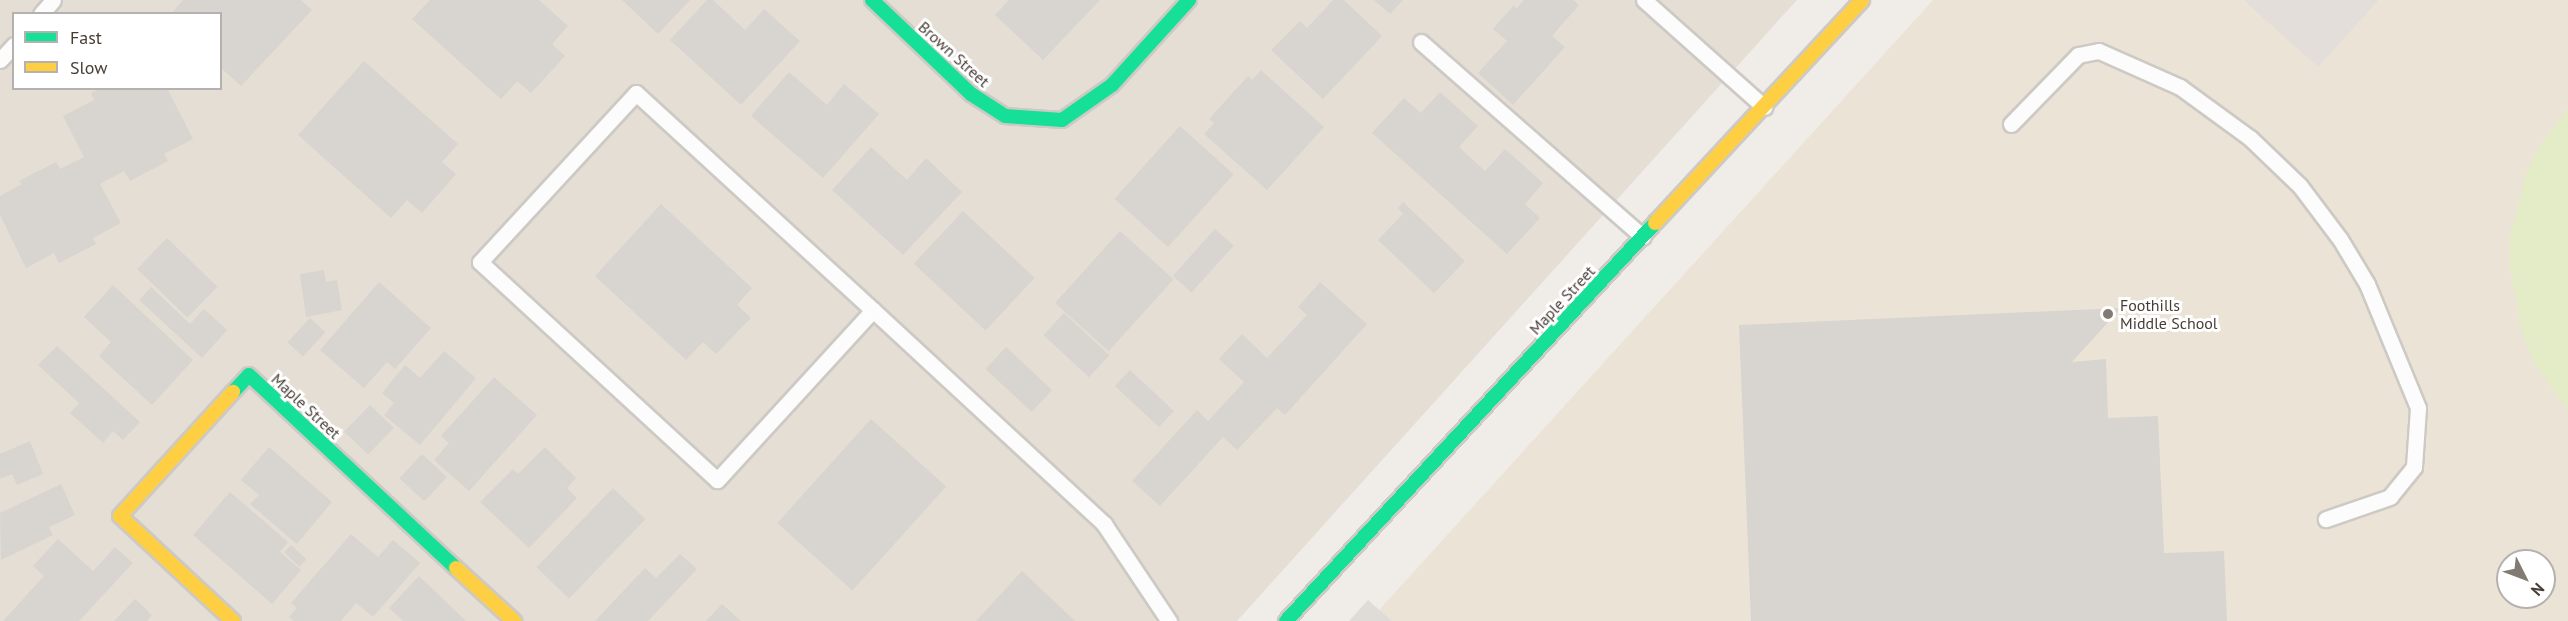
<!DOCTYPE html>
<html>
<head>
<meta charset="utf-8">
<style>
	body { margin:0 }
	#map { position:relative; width:2568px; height:621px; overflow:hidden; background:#f0ede8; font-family:"PT Sans",sans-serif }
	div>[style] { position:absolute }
	.residential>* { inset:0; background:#e5ded5 }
	.industrial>* { inset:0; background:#e3ded9 }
	.education>* { inset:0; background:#ece3d7 }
	.green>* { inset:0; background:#e3ecc6 }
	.parking>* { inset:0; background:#dfdcd8 }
	.building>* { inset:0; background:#d8d4cf; transform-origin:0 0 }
	.roads { filter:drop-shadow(2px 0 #cdc9c4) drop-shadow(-2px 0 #cdc9c4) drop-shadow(0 2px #cdc9c4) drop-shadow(0 -2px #cdc9c4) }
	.lane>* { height:15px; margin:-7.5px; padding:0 7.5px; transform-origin:7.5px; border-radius:7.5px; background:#fdfcfc }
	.fast>* { height:14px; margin:-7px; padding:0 7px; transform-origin:7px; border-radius:7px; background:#16e098 }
	.slow>* { height:14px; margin:-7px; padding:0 7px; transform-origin:7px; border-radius:7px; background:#ffcf43 }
	.dots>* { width:16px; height:16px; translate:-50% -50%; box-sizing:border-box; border:3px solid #fff; border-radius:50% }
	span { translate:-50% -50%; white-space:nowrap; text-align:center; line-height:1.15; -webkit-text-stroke:6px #fff; paint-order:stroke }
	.street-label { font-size:16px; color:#473d34 }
	.poi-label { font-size:16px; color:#473d34 }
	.left { translate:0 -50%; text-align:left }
	.legend { position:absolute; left:12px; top:12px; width:210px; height:78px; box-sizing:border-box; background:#fff; border:2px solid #b5b1ae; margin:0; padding:8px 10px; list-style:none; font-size:18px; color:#473d34 }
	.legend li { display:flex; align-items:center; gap:12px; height:30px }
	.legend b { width:30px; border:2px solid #b5b1ae }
	.north { position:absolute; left:2496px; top:549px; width:60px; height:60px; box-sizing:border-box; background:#fff; border:2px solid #b5b1ae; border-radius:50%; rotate:132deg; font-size:16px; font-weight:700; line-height:24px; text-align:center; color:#473d34 }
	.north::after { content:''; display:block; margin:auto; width:21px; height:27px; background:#827b73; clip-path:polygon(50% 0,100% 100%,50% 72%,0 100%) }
</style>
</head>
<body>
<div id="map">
	<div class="residential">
		<div style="clip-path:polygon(evenodd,0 0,1797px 0,1237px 621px,0 621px,0 0,14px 14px,220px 14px,220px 88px,14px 88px,14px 14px)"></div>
	</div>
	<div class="industrial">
		<div style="clip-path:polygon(2243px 0,2379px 0,2318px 68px)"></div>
	</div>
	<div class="education">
		<div style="clip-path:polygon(evenodd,1933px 0,2243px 0,2318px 67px,2379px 0,2568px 0,2568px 621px,1369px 621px,1933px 0,2508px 561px,2544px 561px,2544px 597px,2508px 597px,2508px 561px)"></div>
	</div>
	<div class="green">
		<div style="clip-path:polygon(2568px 108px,2568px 411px,2534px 362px,2522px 333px,2510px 270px,2510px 237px,2526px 173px,2541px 144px)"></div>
	</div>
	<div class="parking">
		<div style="clip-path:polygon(1368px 600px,1392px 621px,1349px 621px)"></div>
	</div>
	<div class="building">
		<div style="clip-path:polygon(183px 0,301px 0,312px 10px,241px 86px,220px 67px,220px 14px,171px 14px)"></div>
		<div style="clip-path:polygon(430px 0,539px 0,568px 26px,552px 44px,565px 56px,531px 93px,517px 81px,501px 99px,412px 19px)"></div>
		<div style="clip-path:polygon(622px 0,690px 0,658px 34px)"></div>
		<div style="clip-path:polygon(707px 0,713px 0,745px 30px,764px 9px,800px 41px,741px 105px,670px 40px)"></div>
		<div style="clip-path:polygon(1009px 0,1100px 0,1043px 60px,995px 15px)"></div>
		<div style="clip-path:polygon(1333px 0,1344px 0,1382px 36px,1323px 99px,1271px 50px,1300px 21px,1307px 28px)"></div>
		<div style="clip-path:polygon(1374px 0,1403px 0,1390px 14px)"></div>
		<div style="clip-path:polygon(1524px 0,1573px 0,1579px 5px,1552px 36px,1565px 47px,1513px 105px,1478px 73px,1507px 41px,1493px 29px,1513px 6px,1517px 8px)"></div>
		<div style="clip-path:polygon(364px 61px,458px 144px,442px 162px,456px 174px,422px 213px,407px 200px,391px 218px,298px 135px)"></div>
		<div style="clip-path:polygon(1261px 70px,1324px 127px,1267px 190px,1204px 134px,1214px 123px,1209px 119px,1248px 76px,1252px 80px)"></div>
		<div style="clip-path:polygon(789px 72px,827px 105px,844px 84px,879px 114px,823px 178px,751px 116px)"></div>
		<div style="clip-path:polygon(101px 88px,167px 88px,193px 139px,164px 154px,168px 161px,130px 181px,124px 171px,100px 184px,121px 223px,93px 238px,96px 244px,59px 263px,54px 253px,26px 268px,0 215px,0 196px,22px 184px,19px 181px,56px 162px,60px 169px,84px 157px,63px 116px,94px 100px,91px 93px)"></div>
		<div style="clip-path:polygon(1440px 92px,1478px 126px,1459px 147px,1485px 171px,1505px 149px,1543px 183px,1525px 204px,1540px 218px,1507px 254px,1372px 133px,1404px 98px,1421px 113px)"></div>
		<div style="left:1180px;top:126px;width:72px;height:98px;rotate:42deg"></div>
		<div style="clip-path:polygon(871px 147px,907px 180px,926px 158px,962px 192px,903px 255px,832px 190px)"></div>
		<div style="clip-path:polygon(1403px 202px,1465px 261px,1434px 293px,1378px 240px,1403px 214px,1398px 208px)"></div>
		<div style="clip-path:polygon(661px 204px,752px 288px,737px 305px,751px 318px,716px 354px,703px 342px,686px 360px,595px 276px)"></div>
		<div style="left:963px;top:211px;width:98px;height:72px;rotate:43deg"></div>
		<div style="left:1215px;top:229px;width:25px;height:63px;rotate:42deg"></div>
		<div style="left:1120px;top:231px;width:72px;height:97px;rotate:42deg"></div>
		<div style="left:167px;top:238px;width:70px;height:43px;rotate:44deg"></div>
		<div style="clip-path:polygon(324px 270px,326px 282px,337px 280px,342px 310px,306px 317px,300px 274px)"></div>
		<div style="clip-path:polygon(379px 282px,431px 328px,395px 369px,387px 362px,364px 388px,320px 350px)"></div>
		<div style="clip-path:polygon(1320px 282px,1367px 324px,1285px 415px,1277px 408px,1237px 450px,1223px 437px,1160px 506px,1132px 481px,1197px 410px,1208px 421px,1244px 382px,1219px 359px,1242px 334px,1267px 358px,1307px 315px,1298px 307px)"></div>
		<div style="clip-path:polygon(113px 285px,193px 360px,152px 405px,99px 356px,111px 342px,84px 317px)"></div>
		<div style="clip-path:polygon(151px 287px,190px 324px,204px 309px,227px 330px,202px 358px,139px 300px)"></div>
		<div style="clip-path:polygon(2121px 308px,2072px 362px,2106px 359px,2108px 418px,2158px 416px,2164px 553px,2224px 551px,2227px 621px,1751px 621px,1739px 325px)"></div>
		<div style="left:1064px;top:313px;width:62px;height:30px;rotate:43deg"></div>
		<div style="left:310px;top:318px;width:21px;height:33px;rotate:43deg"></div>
		<div style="clip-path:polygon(57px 346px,140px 422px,123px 440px,113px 431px,103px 443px,70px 413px,79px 403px,38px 365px)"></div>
		<div style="left:1006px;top:347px;width:63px;height:30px;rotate:43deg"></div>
		<div style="clip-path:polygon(444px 351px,476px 378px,420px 445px,384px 415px,394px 403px,382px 393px,405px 365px,420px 378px)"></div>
		<div style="left:1130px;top:370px;width:60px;height:22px;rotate:43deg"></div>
		<div style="clip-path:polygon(494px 377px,537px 415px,469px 491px,434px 460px,449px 443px,441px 436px)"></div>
		<div style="left:370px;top:405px;width:33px;height:37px;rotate:44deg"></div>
		<div style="left:871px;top:419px;width:101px;height:140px;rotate:42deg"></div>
		<div style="clip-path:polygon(30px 441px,43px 474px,17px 485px,12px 474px,0 479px,0 454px)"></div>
		<div style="clip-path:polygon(269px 447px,332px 502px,297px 544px,250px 504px,259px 495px,241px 480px)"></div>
		<div style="clip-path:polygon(545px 447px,576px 478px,567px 488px,577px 498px,529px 548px,480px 502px,513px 469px,518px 474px)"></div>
		<div style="left:422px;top:454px;width:34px;height:33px;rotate:43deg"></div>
		<div style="clip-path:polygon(61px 484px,75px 515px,49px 527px,53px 535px,1px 560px,0 513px)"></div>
		<div style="left:613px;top:488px;width:45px;height:110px;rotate:44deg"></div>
		<div style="clip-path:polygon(230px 492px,288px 542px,280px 552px,301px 570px,272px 604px,193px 535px)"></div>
		<div style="clip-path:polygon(351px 534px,378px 557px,393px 540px,420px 563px,373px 617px,356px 603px,341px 621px,294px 621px,289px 617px,297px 608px,291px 603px)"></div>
		<div style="clip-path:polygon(58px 539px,93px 571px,115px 547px,133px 563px,79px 621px,3px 621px,44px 576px,33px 566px)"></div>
		<div style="left:291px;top:545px;width:21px;height:10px;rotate:43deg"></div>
		<div style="clip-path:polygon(680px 554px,697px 569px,648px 621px,595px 621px,645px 568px,656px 578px)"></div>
		<div style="clip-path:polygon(1022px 571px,1075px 621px,976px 621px)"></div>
		<div style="clip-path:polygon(419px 576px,466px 621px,403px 621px,389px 608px)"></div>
		<div style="clip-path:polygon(135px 599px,152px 615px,147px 621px,114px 621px)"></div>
		<div style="clip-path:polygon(722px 604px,741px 621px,706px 621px)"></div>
	</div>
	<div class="roads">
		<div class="lane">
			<div style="left:1644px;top:0;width:161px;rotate:41.7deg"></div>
			<div style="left:41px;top:14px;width:18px;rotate:-49deg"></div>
			<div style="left:1421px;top:42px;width:295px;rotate:41.3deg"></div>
			<div style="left:0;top:60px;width:21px;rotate:-47deg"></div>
			<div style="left:2011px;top:124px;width:96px;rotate:-45.8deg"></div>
			<div style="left:2078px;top:55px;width:21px;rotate:-11deg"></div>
			<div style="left:2099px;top:51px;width:89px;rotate:24deg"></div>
			<div style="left:2180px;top:87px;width:87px;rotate:36.1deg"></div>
			<div style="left:2250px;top:138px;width:69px;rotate:43.8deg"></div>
			<div style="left:2300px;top:186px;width:66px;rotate:53deg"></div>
			<div style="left:2340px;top:239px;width:52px;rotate:59deg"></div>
			<div style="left:2367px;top:284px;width:134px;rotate:67.6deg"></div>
			<div style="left:2418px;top:408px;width:59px;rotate:93.9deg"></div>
			<div style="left:2414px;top:467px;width:38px;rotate:129deg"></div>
			<div style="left:2390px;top:497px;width:68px;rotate:161deg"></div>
			<div style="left:873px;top:310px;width:231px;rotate:132.5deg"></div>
			<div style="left:717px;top:480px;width:322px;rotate:-137.4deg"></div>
			<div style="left:480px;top:262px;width:230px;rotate:-47.3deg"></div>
			<div style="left:636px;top:93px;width:321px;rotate:42.5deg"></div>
			<div style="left:873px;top:310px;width:315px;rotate:42.8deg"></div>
			<div style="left:1104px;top:524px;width:117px;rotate:56.2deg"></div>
		</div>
		<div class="fast">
			<div style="left:872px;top:0;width:137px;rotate:43.5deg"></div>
			<div style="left:971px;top:94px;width:40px;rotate:32.9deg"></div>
			<div style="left:1005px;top:116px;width:57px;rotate:4deg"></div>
			<div style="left:1062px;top:120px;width:61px;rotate:-35deg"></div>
			<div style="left:1112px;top:85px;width:115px;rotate:-47.8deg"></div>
			<div style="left:233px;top:392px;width:23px;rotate:-47deg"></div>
			<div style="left:249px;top:375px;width:283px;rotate:43deg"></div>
			<div style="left:1286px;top:621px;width:543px;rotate:-47.17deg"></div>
		</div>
		<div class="slow">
			<div style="left:1655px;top:223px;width:304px;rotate:-47.1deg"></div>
			<div style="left:456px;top:568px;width:79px;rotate:42.4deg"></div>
			<div style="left:233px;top:621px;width:154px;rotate:-137.1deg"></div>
			<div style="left:120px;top:516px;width:168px;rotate:-47.7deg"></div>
		</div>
	</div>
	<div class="dots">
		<div style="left:2108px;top:314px;background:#827b73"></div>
	</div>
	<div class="street-label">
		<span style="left:954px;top:54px;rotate:42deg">Brown Street</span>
		<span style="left:1562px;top:300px;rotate:-47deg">Maple Street</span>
		<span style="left:306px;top:406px;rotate:43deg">Maple Street</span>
	</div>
	<div class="poi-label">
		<span class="left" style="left:2120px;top:314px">Foothills<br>Middle School</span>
	</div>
	<ul class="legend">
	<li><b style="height:8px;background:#16e098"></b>Fast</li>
	<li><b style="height:8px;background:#ffcf43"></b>Slow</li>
	</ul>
	<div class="north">N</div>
</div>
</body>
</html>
